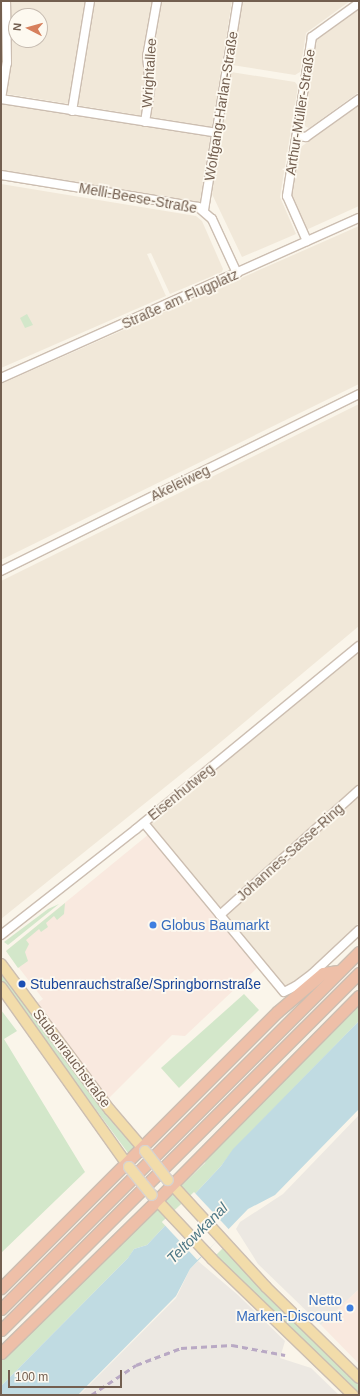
<!DOCTYPE html>
<html>
<head>
<meta charset="utf-8">
<style>
	body { margin:0 }
	#map { position:relative; width:360px; height:1396px; overflow:hidden; background:#faf5ea; font-family:Arial,sans-serif }
	div>[style] { position:absolute }
	.residential>* { inset:0; background:#f1e8d9; transform-origin:0 0 }
	.commercial>* { inset:0; background:#f9e9df }
	.industrial>* { inset:0; background:#ece8e2 }
	.green>* { inset:0; background:#d3e7ca }
	.water>* { inset:0; background:#c0dbe2 }
	.pier>* { inset:0; background:#faf5ea; transform-origin:0 0 }
	.roads { filter:drop-shadow(1px 0 #ccbeb1) drop-shadow(-1px 0 #ccbeb1) drop-shadow(0 1px #ccbeb1) drop-shadow(0 -1px #ccbeb1) }
	.minor>* { height:8px; margin:-4px; padding:0 4px; transform-origin:4px; border-radius:4px; background:#fff }
	.major>* { height:10px; margin:-5px; padding:0 5px; transform-origin:5px; border-radius:5px; background:#f2dcaa }
	.highway>* { height:11px; margin:-5.5px; padding:0 5.5px; transform-origin:5.5px; border-radius:5.5px; background:#eebfa8 }
	.rail>* { height:2.5px; margin-top:-1.25px; transform-origin:0; background:repeating-linear-gradient(90deg,#b9a9c4 0 6px,transparent 0 10px) }
	.bridges { filter:drop-shadow(1px 0 #d8d2ce) drop-shadow(-1px 0 #d8d2ce) drop-shadow(0 1px #d8d2ce) drop-shadow(0 -1px #d8d2ce) }
	.major-bridge>* { height:10px; margin:-5px; padding:0 5px; transform-origin:5px; border-radius:5px; background:#f2dcaa }
	.dots>* { width:11px; height:11px; translate:-50% -50%; box-sizing:border-box; border:2px solid #fdf9f0; border-radius:50% }
	span { translate:-50% -50%; white-space:nowrap; text-align:center; line-height:1.15; -webkit-text-stroke:3.5px #fdf9f0; paint-order:stroke }
	.street-label { font-size:14px; color:#735f50 }
	.shop-label { font-size:14px; color:#366cbe }
	.left { translate:0 -50%; text-align:left }
	.right { translate:-100% -50%; text-align:right }
	.transit-label { font-size:14px; color:#164399 }
	.water-label { font-size:15px; color:#4c7684; font-style:italic }
	.frame { position:absolute; inset:0; border:2px solid #735f50; pointer-events:none }
	.north { position:absolute; left:8px; top:8px; width:40px; height:40px; box-sizing:border-box; background:#fdf9f0; border:1px solid #c6bbb0; border-radius:50%; rotate:276deg; font-size:11px; font-weight:700; line-height:16px; text-align:center; color:#735f50 }
	.north::after { content:''; display:block; margin:auto; width:14px; height:18px; background:#d7805d; clip-path:polygon(50% 0,100% 100%,50% 72%,0 100%) }
	.scale { position:absolute; left:8px; top:1370px; width:114px; height:18px; box-sizing:border-box; border:2px solid #735f50; border-top:0; padding-left:5px; font-size:12px; line-height:14px; white-space:nowrap; color:#735f50; -webkit-text-stroke:3px #fdf9f0; paint-order:stroke }
</style>
</head>
<body>
<div id="map">
	<div class="residential">
		<div style="clip-path:polygon(evenodd,1px 1px,232px 1px,212px 127px,1px 93px,1px 1px,16px 16px,40px 16px,40px 40px,16px 40px,16px 16px)"></div>
		<div style="clip-path:polygon(350px 1px,306px 33px,300px 72px,295px 75px,232px 65px,242px 2px)"></div>
		<div style="clip-path:polygon(359px 8px,359px 92px,309px 128px,306px 127px,302px 122px,315px 41px)"></div>
		<div style="clip-path:polygon(231px 72px,295px 82px,298px 86px,280px 197px,296px 234px,242px 257px,212px 194px)"></div>
		<div style="left:1px;top:103px;width:212px;height:67px;rotate:9deg"></div>
		<div style="clip-path:polygon(359px 105px,359px 206px,306px 230px,291px 195px,298px 149px)"></div>
		<div style="clip-path:polygon(1px 184px,196px 216px,202px 221px,223px 269px,222px 272px,170px 294px,151px 253px,147px 254px,166px 296px,1px 368px)"></div>
		<div style="clip-path:polygon(359px 226px,359px 384px,1px 560px,1px 384px)"></div>
		<div style="clip-path:polygon(359px 404px,359px 626px,210px 751px,1px 919px,1px 581px)"></div>
		<div style="clip-path:polygon(359px 651px,359px 788px,221px 910px,218px 908px,151px 824px,152px 820px)"></div>
		<div style="clip-path:polygon(359px 792px,359px 923px,295px 985px,284px 989px,224px 915px)"></div>
	</div>
	<div class="commercial">
		<div style="clip-path:polygon(149px 834px,258px 967px,185px 1036px,172px 1035px,107px 1100px,36px 1004px,43px 999px,6px 951px)"></div>
		<div style="clip-path:polygon(359px 1289px,359px 1364px,321px 1325px)"></div>
	</div>
	<div class="industrial">
		<div style="clip-path:polygon(359px 1115px,359px 1289px,321px 1325px,258px 1264px,236px 1229px,240px 1222px,283px 1194px)"></div>
		<div style="clip-path:polygon(198px 1261px,238px 1295px,285px 1341px,280px 1358px,311px 1368px,339px 1395px,79px 1395px,176px 1298px,190px 1269px)"></div>
	</div>
	<div class="green">
		<div style="clip-path:polygon(27px 314px,33px 325px,25px 328px,20px 318px)"></div>
		<div style="clip-path:polygon(65px 903px,64px 914px,57px 920px,54px 916px,46px 923px,48px 927px,41px 932px,39px 929px,26px 940px,29px 944px,25px 952px,28px 961px,18px 968px,6px 951px)"></div>
		<div style="clip-path:polygon(59px 904px,8px 945px,4px 942px,48px 909px)"></div>
		<div style="clip-path:polygon(1px 974px,136px 1146px,128px 1153px,20px 1007px,1px 981px)"></div>
		<div style="clip-path:polygon(244px 994px,259px 1010px,179px 1088px,161px 1068px)"></div>
		<div style="clip-path:polygon(359px 1003px,359px 1021px,234px 1149px,221px 1166px,147px 1245px,134px 1249px,129px 1257px,1px 1386px,1px 1360px,205px 1163px,207px 1155px)"></div>
		<div style="clip-path:polygon(1px 1010px,17px 1031px,4px 1039px,85px 1172px,1px 1253px)"></div>
		<div style="clip-path:polygon(223px 1248px,359px 1383px,359px 1395px,214px 1257px)"></div>
	</div>
	<div class="water">
		<div style="clip-path:polygon(359px 1021px,359px 1109px,275px 1195px,248px 1209px,190px 1269px,176px 1296px,78px 1395px,1px 1395px,1px 1386px,128px 1258px,134px 1249px,147px 1245px,221px 1166px,233px 1149px)"></div>
	</div>
	<div class="pier">
		<div style="left:194px;top:1192px;width:52px;height:44px;rotate:47deg"></div>
	</div>
	<div class="roads">
		<div class="minor">
			<div style="left:1px;top:99px;width:219px;rotate:8.9deg"></div>
			<div style="left:1px;top:99px;width:36px;rotate:-81deg"></div>
			<div style="left:7px;top:63px;width:62px;rotate:-90.9deg"></div>
			<div style="left:72px;top:111px;width:111px;rotate:-80.7deg"></div>
			<div style="left:145px;top:122px;width:33px;rotate:-81deg"></div>
			<div style="left:150px;top:89px;width:32px;rotate:-95deg"></div>
			<div style="left:147px;top:57px;width:57px;rotate:-79.9deg"></div>
			<div style="left:297px;top:136px;width:9px;rotate:6deg"></div>
			<div style="left:306px;top:137px;width:65px;rotate:-35.6deg"></div>
			<div style="left:1px;top:175px;width:200px;rotate:9.2deg"></div>
			<div style="left:198px;top:207px;width:18px;rotate:41deg"></div>
			<div style="left:212px;top:219px;width:60px;rotate:65.2deg"></div>
			<div style="left:204px;top:210px;width:212px;rotate:-80.8deg"></div>
			<div style="left:307px;top:241px;width:49px;rotate:-114deg"></div>
			<div style="left:287px;top:196px;width:161px;rotate:-81.1deg"></div>
			<div style="left:312px;top:37px;width:58px;rotate:-35.9deg"></div>
			<div style="left:1px;top:378px;width:392px;rotate:-24.1deg"></div>
			<div style="left:1px;top:571px;width:399px;rotate:-26.3deg"></div>
			<div style="left:144px;top:823px;width:219px;rotate:50.4deg"></div>
			<div style="left:284px;top:992px;width:13px;rotate:-27deg"></div>
			<div style="left:296px;top:986px;width:20px;rotate:-37deg"></div>
			<div style="left:312px;top:974px;width:64px;rotate:-43.1deg"></div>
			<div style="left:220px;top:915px;width:187px;rotate:-42deg"></div>
			<div style="left:1px;top:935px;width:172px;rotate:-38.1deg"></div>
			<div style="left:136px;top:829px;width:288px;rotate:-39.4deg"></div>
		</div>
		<div class="major">
			<div style="left:1px;top:964px;width:182px;rotate:53.3deg"></div>
			<div style="left:110px;top:1110px;width:54px;rotate:49.5deg"></div>
			<div style="left:1px;top:987px;width:221px;rotate:54.6deg"></div>
			<div style="left:168px;top:1180px;width:145px;rotate:47.5deg"></div>
			<div style="left:266px;top:1287px;width:130px;rotate:44.4deg"></div>
			<div style="left:152px;top:1195px;width:88px;rotate:46.8deg"></div>
			<div style="left:212px;top:1259px;width:196px;rotate:44deg"></div>
		</div>
		<div class="highway">
			<div style="left:1px;top:1288px;width:390px;rotate:-45deg"></div>
			<div style="left:277px;top:1012px;width:60px;rotate:-40.3deg"></div>
			<div style="left:323px;top:973px;width:16px;rotate:-7deg"></div>
			<div style="left:1px;top:1309px;width:506px;rotate:-44.92deg"></div>
			<div style="left:1px;top:1330px;width:506px;rotate:-44.92deg"></div>
			<div style="left:1px;top:1353px;width:213px;rotate:-44.4deg"></div>
			<div style="left:153px;top:1204px;width:293px;rotate:-45.3deg"></div>
		</div>
	</div>
	<div class="rail">
		<div style="left:91px;top:1395px;width:54px;rotate:-33.7deg"></div>
		<div style="left:136px;top:1365px;width:48px;rotate:-20.7deg"></div>
		<div style="left:181px;top:1348px;width:51px;rotate:-3.4deg"></div>
		<div style="left:232px;top:1345px;width:54px;rotate:10.7deg"></div>
	</div>
	<div class="bridges">
		<div class="major-bridge">
			<div style="left:145px;top:1151px;width:37px;rotate:52deg"></div>
			<div style="left:129px;top:1167px;width:36px;rotate:51deg"></div>
		</div>
	</div>
	<div class="dots">
		<div style="left:153px;top:925px;background:#3f7fe0"></div>
		<div style="left:22px;top:984px;background:#1a4fb4"></div>
		<div style="left:350px;top:1308px;background:#3f7fe0"></div>
	</div>
	<div class="street-label">
		<span style="left:149px;top:73px;rotate:-86deg">Wrightallee</span>
		<span style="left:221px;top:106px;rotate:-81deg">Wolfgang-Harlan-Straße</span>
		<span style="left:300px;top:112px;rotate:-81deg">Arthur-Müller-Straße</span>
		<span style="left:138px;top:198px;rotate:10deg">Melli-Beese-Straße</span>
		<span style="left:180px;top:299px;rotate:-24deg">Straße am Flugplatz</span>
		<span style="left:180px;top:483px;rotate:-26deg">Akeleiweg</span>
		<span style="left:181px;top:792px;rotate:-39deg">Eisenhutweg</span>
		<span style="left:290px;top:852px;rotate:-42deg">Johannes-Sasse-Ring</span>
		<span style="left:72px;top:1058px;rotate:53deg">Stubenrauchstraße</span>
	</div>
	<div class="shop-label">
		<span class="left" style="left:161px;top:925px">Globus Baumarkt</span>
		<span class="right" style="left:342px;top:1308px">Netto<br>Marken-Discount</span>
	</div>
	<div class="transit-label">
		<span class="left" style="left:30px;top:984px">Stubenrauchstraße/Springbornstraße</span>
	</div>
	<div class="water-label">
		<span style="left:197px;top:1233px;rotate:-45deg">Teltowkanal</span>
	</div>
	<div class="frame"></div>
	<div class="north">N</div>
	<div class="scale">100 m</div>
</div>
</body>
</html>
